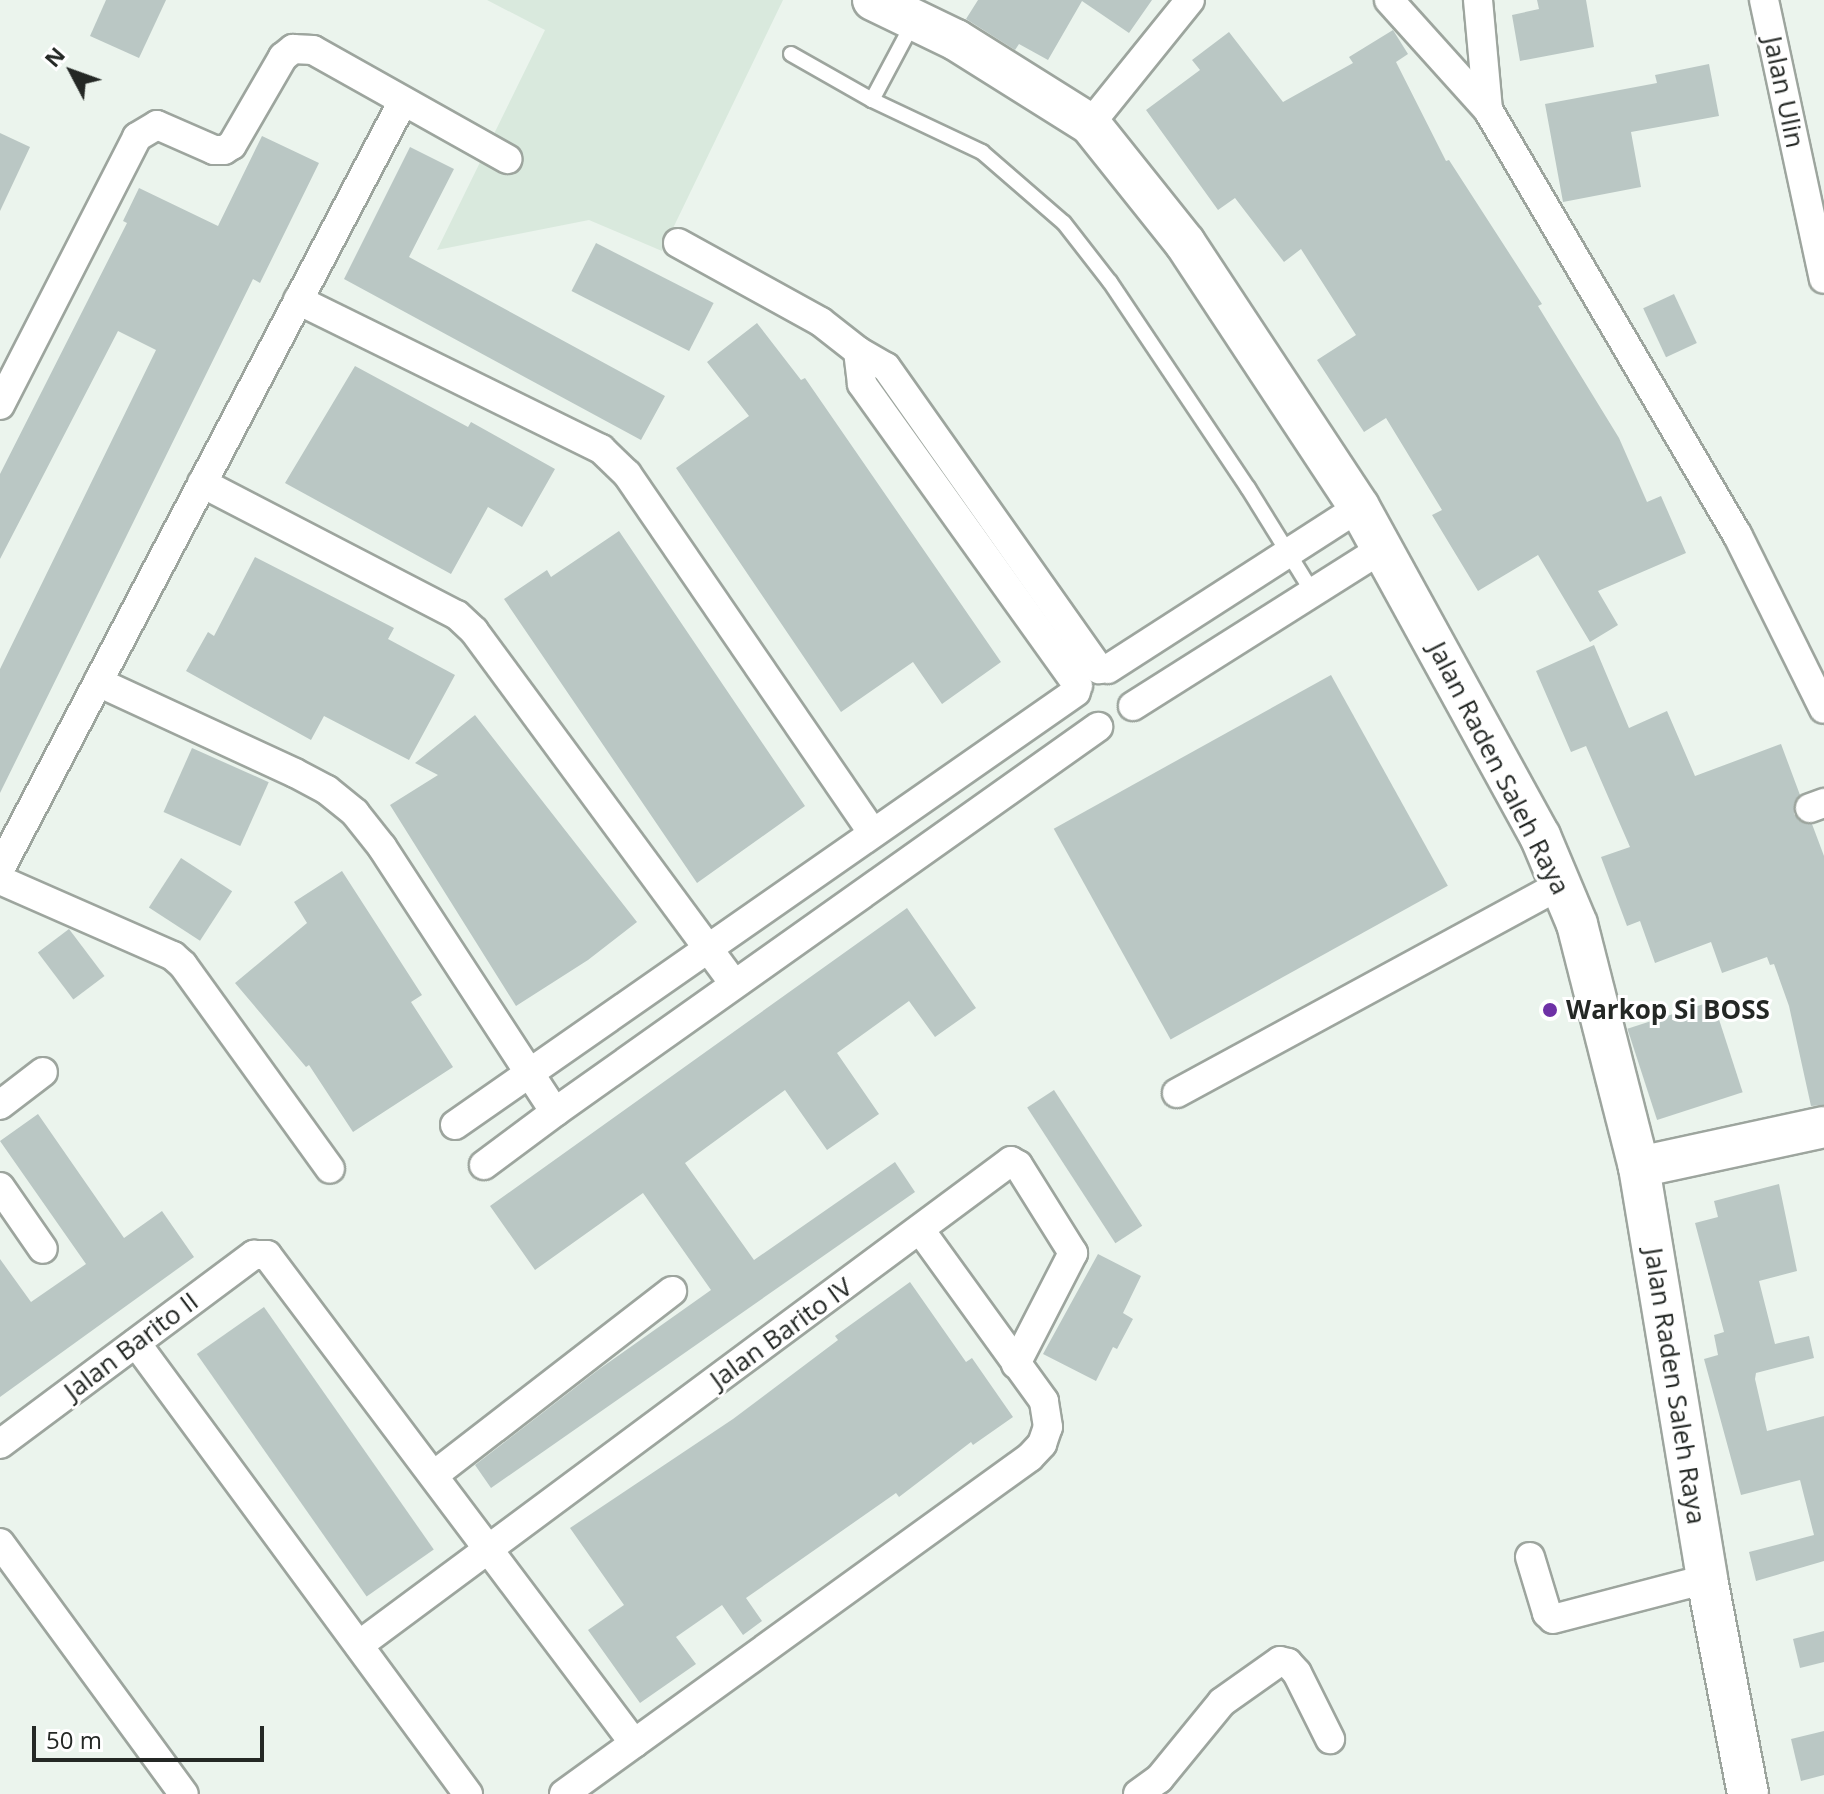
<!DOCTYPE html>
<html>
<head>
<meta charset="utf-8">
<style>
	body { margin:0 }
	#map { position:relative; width:1824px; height:1794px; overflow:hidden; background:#ebf4ed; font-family:"Open Sans",sans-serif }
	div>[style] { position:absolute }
	.built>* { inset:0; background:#d9e9dd }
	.building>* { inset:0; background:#bac7c4; transform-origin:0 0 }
	.roads { filter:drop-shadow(2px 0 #9da59e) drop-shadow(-2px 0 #9da59e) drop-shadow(0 2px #9da59e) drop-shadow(0 -2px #9da59e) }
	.lane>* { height:14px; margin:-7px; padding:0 7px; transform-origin:7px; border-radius:7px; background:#fff }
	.street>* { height:28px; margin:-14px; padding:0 14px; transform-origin:14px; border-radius:14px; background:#fff }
	.secondary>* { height:40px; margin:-20px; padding:0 20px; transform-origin:20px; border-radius:20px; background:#fff }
	.dots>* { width:22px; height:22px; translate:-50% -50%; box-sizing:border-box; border:4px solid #fff; border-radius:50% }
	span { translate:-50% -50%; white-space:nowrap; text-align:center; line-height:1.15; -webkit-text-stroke:6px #fff; paint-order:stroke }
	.street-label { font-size:26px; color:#242825 }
	.poi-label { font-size:26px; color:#242825; font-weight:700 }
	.left { translate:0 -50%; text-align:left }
	.north { position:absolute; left:32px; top:32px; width:80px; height:80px; -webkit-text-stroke:6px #fff; paint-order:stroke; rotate:311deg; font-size:22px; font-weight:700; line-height:32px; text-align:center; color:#242825 }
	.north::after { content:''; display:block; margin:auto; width:28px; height:36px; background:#242825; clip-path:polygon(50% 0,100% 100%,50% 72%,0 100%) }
	.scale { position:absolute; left:32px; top:1726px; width:232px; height:36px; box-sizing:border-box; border:4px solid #242825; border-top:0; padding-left:10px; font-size:24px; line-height:28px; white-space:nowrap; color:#242825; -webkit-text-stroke:6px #fff; paint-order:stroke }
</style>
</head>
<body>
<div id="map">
	<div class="built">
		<div style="clip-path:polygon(487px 0,783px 0,662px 251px,589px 220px,437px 250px,545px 30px)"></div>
	</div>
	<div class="building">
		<div style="clip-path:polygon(106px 0,166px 0,139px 58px,90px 36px)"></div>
		<div style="clip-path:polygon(978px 0,1152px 0,1129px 33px,1082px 1px,1048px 60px,1019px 44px,1015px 50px,966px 19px)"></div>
		<div style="clip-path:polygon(1537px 0,1586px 0,1594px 47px,1520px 61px,1512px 15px,1539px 9px)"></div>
		<div style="clip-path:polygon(1393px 30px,1408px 54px,1396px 62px,1446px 161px,1449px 160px,1542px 304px,1538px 306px,1619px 438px,1647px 502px,1661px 496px,1686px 553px,1598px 591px,1618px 625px,1590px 642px,1538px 555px,1478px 591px,1432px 515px,1442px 510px,1386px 418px,1364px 432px,1317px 360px,1356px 335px,1301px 249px,1284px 262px,1235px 198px,1218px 210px,1146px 110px,1200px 70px,1192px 60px,1229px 32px,1283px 102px,1353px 63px,1349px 57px)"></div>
		<div style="clip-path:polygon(1709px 64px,1719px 116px,1631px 132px,1641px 187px,1563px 202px,1545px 104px,1657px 83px,1655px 75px)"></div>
		<div style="clip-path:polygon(0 133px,30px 147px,0 211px)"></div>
		<div style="clip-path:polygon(262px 136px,319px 163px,260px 283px,253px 279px,0 793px,0 669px,156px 350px,118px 331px,0 559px,0 474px,127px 223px,123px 221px,139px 188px,218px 226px)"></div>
		<div style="clip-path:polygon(410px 147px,454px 169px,409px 257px,665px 396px,641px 440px,344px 279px)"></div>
		<div style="left:596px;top:243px;width:132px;height:54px;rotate:27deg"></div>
		<div style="left:1674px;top:294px;width:54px;height:34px;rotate:65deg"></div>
		<div style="clip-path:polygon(757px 323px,801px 380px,805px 378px,1001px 662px,942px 704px,913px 662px,841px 712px,676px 468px,749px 416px,707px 362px)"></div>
		<div style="clip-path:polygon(355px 366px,468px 427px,471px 422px,555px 469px,522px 527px,488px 507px,451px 574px,285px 483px)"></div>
		<div style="clip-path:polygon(619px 531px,805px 806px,697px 883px,504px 599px,547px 570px,551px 577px)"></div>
		<div style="clip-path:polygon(255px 557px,394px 628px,388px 639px,455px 675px,409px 760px,324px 716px,311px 740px,186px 671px,208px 632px,214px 636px)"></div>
		<div style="clip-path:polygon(1594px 645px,1629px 728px,1667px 711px,1695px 776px,1781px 744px,1800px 795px,1794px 804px,1794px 814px,1800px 821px,1812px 824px,1824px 856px,1824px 1105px,1811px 1106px,1789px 1006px,1774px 964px,1770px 965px,1767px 957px,1722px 973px,1711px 942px,1655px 963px,1640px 921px,1627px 926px,1601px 857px,1630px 847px,1586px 746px,1571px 752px,1536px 671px)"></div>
		<div style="left:1331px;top:675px;width:241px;height:317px;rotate:61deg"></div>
		<div style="clip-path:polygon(475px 715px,637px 922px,588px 960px,516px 1006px,390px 805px,438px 775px,415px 763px)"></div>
		<div style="left:192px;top:748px;width:84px;height:70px;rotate:24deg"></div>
		<div style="left:181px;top:858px;width:61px;height:59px;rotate:33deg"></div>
		<div style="clip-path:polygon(342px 871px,422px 995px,411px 1002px,453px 1067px,353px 1132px,309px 1065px,306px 1067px,235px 983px,307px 923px,294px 902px)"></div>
		<div style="clip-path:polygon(907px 908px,976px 1008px,935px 1037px,909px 1001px,837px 1053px,879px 1114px,827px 1150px,785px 1090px,685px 1163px,754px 1260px,895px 1162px,915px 1192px,491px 1488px,475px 1465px,598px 1370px,711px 1290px,643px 1193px,535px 1270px,490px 1206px)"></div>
		<div style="left:69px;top:929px;width:59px;height:39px;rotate:53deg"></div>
		<div style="left:1713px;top:1001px;width:96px;height:90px;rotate:72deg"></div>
		<div style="left:1054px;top:1090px;width:162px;height:32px;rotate:57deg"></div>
		<div style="clip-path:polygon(38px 1114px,124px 1238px,162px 1211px,194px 1257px,0 1397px,0 1259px,31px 1302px,86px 1264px,0 1141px)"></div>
		<div style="clip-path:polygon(1779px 1184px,1797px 1271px,1759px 1281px,1775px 1344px,1809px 1336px,1814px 1358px,1756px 1373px,1755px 1379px,1767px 1431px,1824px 1416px,1824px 1561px,1756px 1581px,1749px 1552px,1814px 1535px,1800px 1480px,1741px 1495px,1704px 1359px,1718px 1355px,1714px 1335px,1724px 1332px,1695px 1223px,1718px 1217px,1714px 1201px)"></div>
		<div style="clip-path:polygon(1098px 1254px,1141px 1276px,1123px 1313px,1133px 1319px,1117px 1349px,1113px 1347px,1096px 1381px,1043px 1354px)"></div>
		<div style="clip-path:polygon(910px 1282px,966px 1362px,972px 1358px,1013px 1417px,973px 1445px,971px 1442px,899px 1497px,896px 1493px,746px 1598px,762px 1621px,743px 1635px,722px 1605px,676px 1637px,696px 1664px,640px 1703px,588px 1630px,624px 1605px,570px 1528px,733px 1419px,838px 1340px,835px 1336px)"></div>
		<div style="left:264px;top:1307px;width:296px;height:82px;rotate:55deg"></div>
		<div style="clip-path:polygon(1824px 1631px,1824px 1662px,1800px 1668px,1793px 1639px)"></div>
		<div style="clip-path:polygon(1824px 1731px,1824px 1775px,1801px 1781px,1791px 1739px)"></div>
	</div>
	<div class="roads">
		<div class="lane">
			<div style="left:791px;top:54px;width:93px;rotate:29.6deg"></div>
			<div style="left:872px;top:100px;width:122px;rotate:25.3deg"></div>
			<div style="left:982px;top:152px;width:108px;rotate:40.9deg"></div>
			<div style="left:1064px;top:223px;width:75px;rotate:52.1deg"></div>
			<div style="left:1110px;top:282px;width:248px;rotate:56.2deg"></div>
			<div style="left:1248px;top:488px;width:123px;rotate:58.2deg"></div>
			<div style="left:872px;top:100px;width:87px;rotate:-62deg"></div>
		</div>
		<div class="street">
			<div style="left:1389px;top:0;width:148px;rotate:48deg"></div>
			<div style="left:1488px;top:110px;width:492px;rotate:59.6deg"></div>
			<div style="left:1737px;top:534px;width:195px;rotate:63.6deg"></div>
			<div style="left:1478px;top:0;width:110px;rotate:84.8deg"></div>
			<div style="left:1764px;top:0;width:285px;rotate:77.9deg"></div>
			<div style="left:1090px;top:124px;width:159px;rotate:-51.1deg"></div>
			<div style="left:678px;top:243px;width:163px;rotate:28.9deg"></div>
			<div style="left:821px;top:322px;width:47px;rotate:38.1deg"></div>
			<div style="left:858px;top:351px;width:32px;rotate:30deg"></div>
			<div style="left:886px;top:367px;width:370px;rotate:54.8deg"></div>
			<div style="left:298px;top:300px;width:338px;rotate:26.2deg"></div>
			<div style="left:601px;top:449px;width:36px;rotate:44deg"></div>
			<div style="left:627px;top:474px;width:435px;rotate:55.6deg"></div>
			<div style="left:858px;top:351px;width:33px;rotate:83deg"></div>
			<div style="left:862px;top:384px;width:371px;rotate:54.4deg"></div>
			<div style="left:0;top:405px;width:301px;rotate:-62.9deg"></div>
			<div style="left:137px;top:137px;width:23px;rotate:-31deg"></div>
			<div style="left:157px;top:125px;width:62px;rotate:23.7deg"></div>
			<div style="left:214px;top:150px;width:10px"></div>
			<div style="left:224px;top:150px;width:9px;rotate:-32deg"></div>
			<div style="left:232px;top:145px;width:102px;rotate:-59.9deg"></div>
			<div style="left:283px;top:57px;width:13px;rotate:-39deg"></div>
			<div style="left:293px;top:49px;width:20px;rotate:3deg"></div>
			<div style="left:313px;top:50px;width:223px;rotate:29.3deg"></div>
			<div style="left:202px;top:483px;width:287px;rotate:27.4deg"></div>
			<div style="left:457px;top:615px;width:23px;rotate:43deg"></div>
			<div style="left:474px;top:631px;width:436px;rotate:53.6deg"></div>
			<div style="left:1108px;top:669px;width:299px;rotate:-32.8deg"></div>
			<div style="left:98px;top:682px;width:217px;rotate:24.8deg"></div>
			<div style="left:295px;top:773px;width:36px;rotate:28deg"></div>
			<div style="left:327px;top:790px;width:36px;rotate:39deg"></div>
			<div style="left:355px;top:813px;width:43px;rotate:51.5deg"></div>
			<div style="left:382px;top:847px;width:316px;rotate:56.9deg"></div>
			<div style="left:555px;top:1112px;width:666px;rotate:-35.34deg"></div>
			<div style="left:1133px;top:706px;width:296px;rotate:-32.3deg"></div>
			<div style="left:1810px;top:808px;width:15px;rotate:-20deg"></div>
			<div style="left:0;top:869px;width:867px;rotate:-62.31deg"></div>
			<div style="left:0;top:880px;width:189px;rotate:23.7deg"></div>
			<div style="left:173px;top:956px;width:13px;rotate:42deg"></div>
			<div style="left:183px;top:965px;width:251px;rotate:54.2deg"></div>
			<div style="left:1177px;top:1093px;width:439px;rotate:-28.5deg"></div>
			<div style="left:0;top:1105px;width:54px;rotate:-37.5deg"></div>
			<div style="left:455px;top:1125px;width:757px;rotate:-34.89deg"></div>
			<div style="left:484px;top:1165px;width:89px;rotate:-36.7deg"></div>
			<div style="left:0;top:1187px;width:75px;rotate:55.3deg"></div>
			<div style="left:136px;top:1343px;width:560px;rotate:53.64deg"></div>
			<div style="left:0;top:1444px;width:317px;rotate:-36.7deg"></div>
			<div style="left:254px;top:1255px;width:13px"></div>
			<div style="left:267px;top:1255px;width:611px;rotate:53.06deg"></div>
			<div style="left:434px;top:1475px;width:301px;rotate:-37.7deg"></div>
			<div style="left:0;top:1543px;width:311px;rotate:53.8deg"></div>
			<div style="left:1530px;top:1557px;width:59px;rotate:73.1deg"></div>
			<div style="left:1547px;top:1613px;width:8px;rotate:45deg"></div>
			<div style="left:1553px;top:1619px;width:159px;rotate:-14.6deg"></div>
			<div style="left:359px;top:1645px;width:812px;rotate:-36.59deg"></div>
			<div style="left:1011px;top:1161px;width:8px;rotate:30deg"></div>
			<div style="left:1018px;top:1165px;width:104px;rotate:58deg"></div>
			<div style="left:1073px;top:1253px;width:125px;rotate:117.2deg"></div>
			<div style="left:564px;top:1794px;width:575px;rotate:-35.87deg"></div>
			<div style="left:1030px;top:1457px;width:18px;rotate:-47deg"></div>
			<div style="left:1042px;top:1444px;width:18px;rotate:-71deg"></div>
			<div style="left:1048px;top:1427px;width:26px;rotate:-99deg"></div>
			<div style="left:1044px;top:1401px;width:210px;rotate:-125.9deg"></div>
			<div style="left:1138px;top:1794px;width:26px;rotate:-36deg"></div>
			<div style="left:1159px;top:1779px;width:99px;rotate:-50.7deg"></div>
			<div style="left:1222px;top:1702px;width:71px;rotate:-35.3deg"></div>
			<div style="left:1280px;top:1661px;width:8px;rotate:14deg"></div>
			<div style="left:1288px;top:1663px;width:13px;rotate:48deg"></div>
			<div style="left:1297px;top:1673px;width:74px;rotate:63.4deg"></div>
		</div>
		<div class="secondary">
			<div style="left:873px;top:0;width:92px;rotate:25.7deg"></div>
			<div style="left:956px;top:40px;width:158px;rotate:32.1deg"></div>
			<div style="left:1090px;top:124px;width:152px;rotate:51.4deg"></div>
			<div style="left:1185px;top:243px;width:316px;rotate:56.6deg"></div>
			<div style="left:1359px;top:507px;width:376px;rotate:61.2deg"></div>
			<div style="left:1540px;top:836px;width:95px;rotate:67.2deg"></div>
			<div style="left:1577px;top:924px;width:251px;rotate:75.7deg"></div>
			<div style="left:1639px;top:1167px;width:418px;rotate:80.6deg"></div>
			<div style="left:1707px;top:1579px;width:219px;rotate:79.2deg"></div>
			<div style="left:1639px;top:1167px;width:189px;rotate:-12.2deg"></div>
		</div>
	</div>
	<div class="dots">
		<div style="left:1550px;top:1010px;background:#6e31a6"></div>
	</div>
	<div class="street-label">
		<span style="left:1784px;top:92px;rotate:78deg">Jalan Ulin</span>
		<span style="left:1499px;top:768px;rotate:63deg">Jalan Raden Saleh Raya</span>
		<span style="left:781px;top:1333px;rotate:-36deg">Jalan Barito IV</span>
		<span style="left:131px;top:1346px;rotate:-37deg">Jalan Barito II</span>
		<span style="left:1675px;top:1386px;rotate:81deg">Jalan Raden Saleh Raya</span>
	</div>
	<div class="poi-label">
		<span class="left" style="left:1566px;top:1010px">Warkop Si BOSS</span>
	</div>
	<div class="north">N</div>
	<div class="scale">50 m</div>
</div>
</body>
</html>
